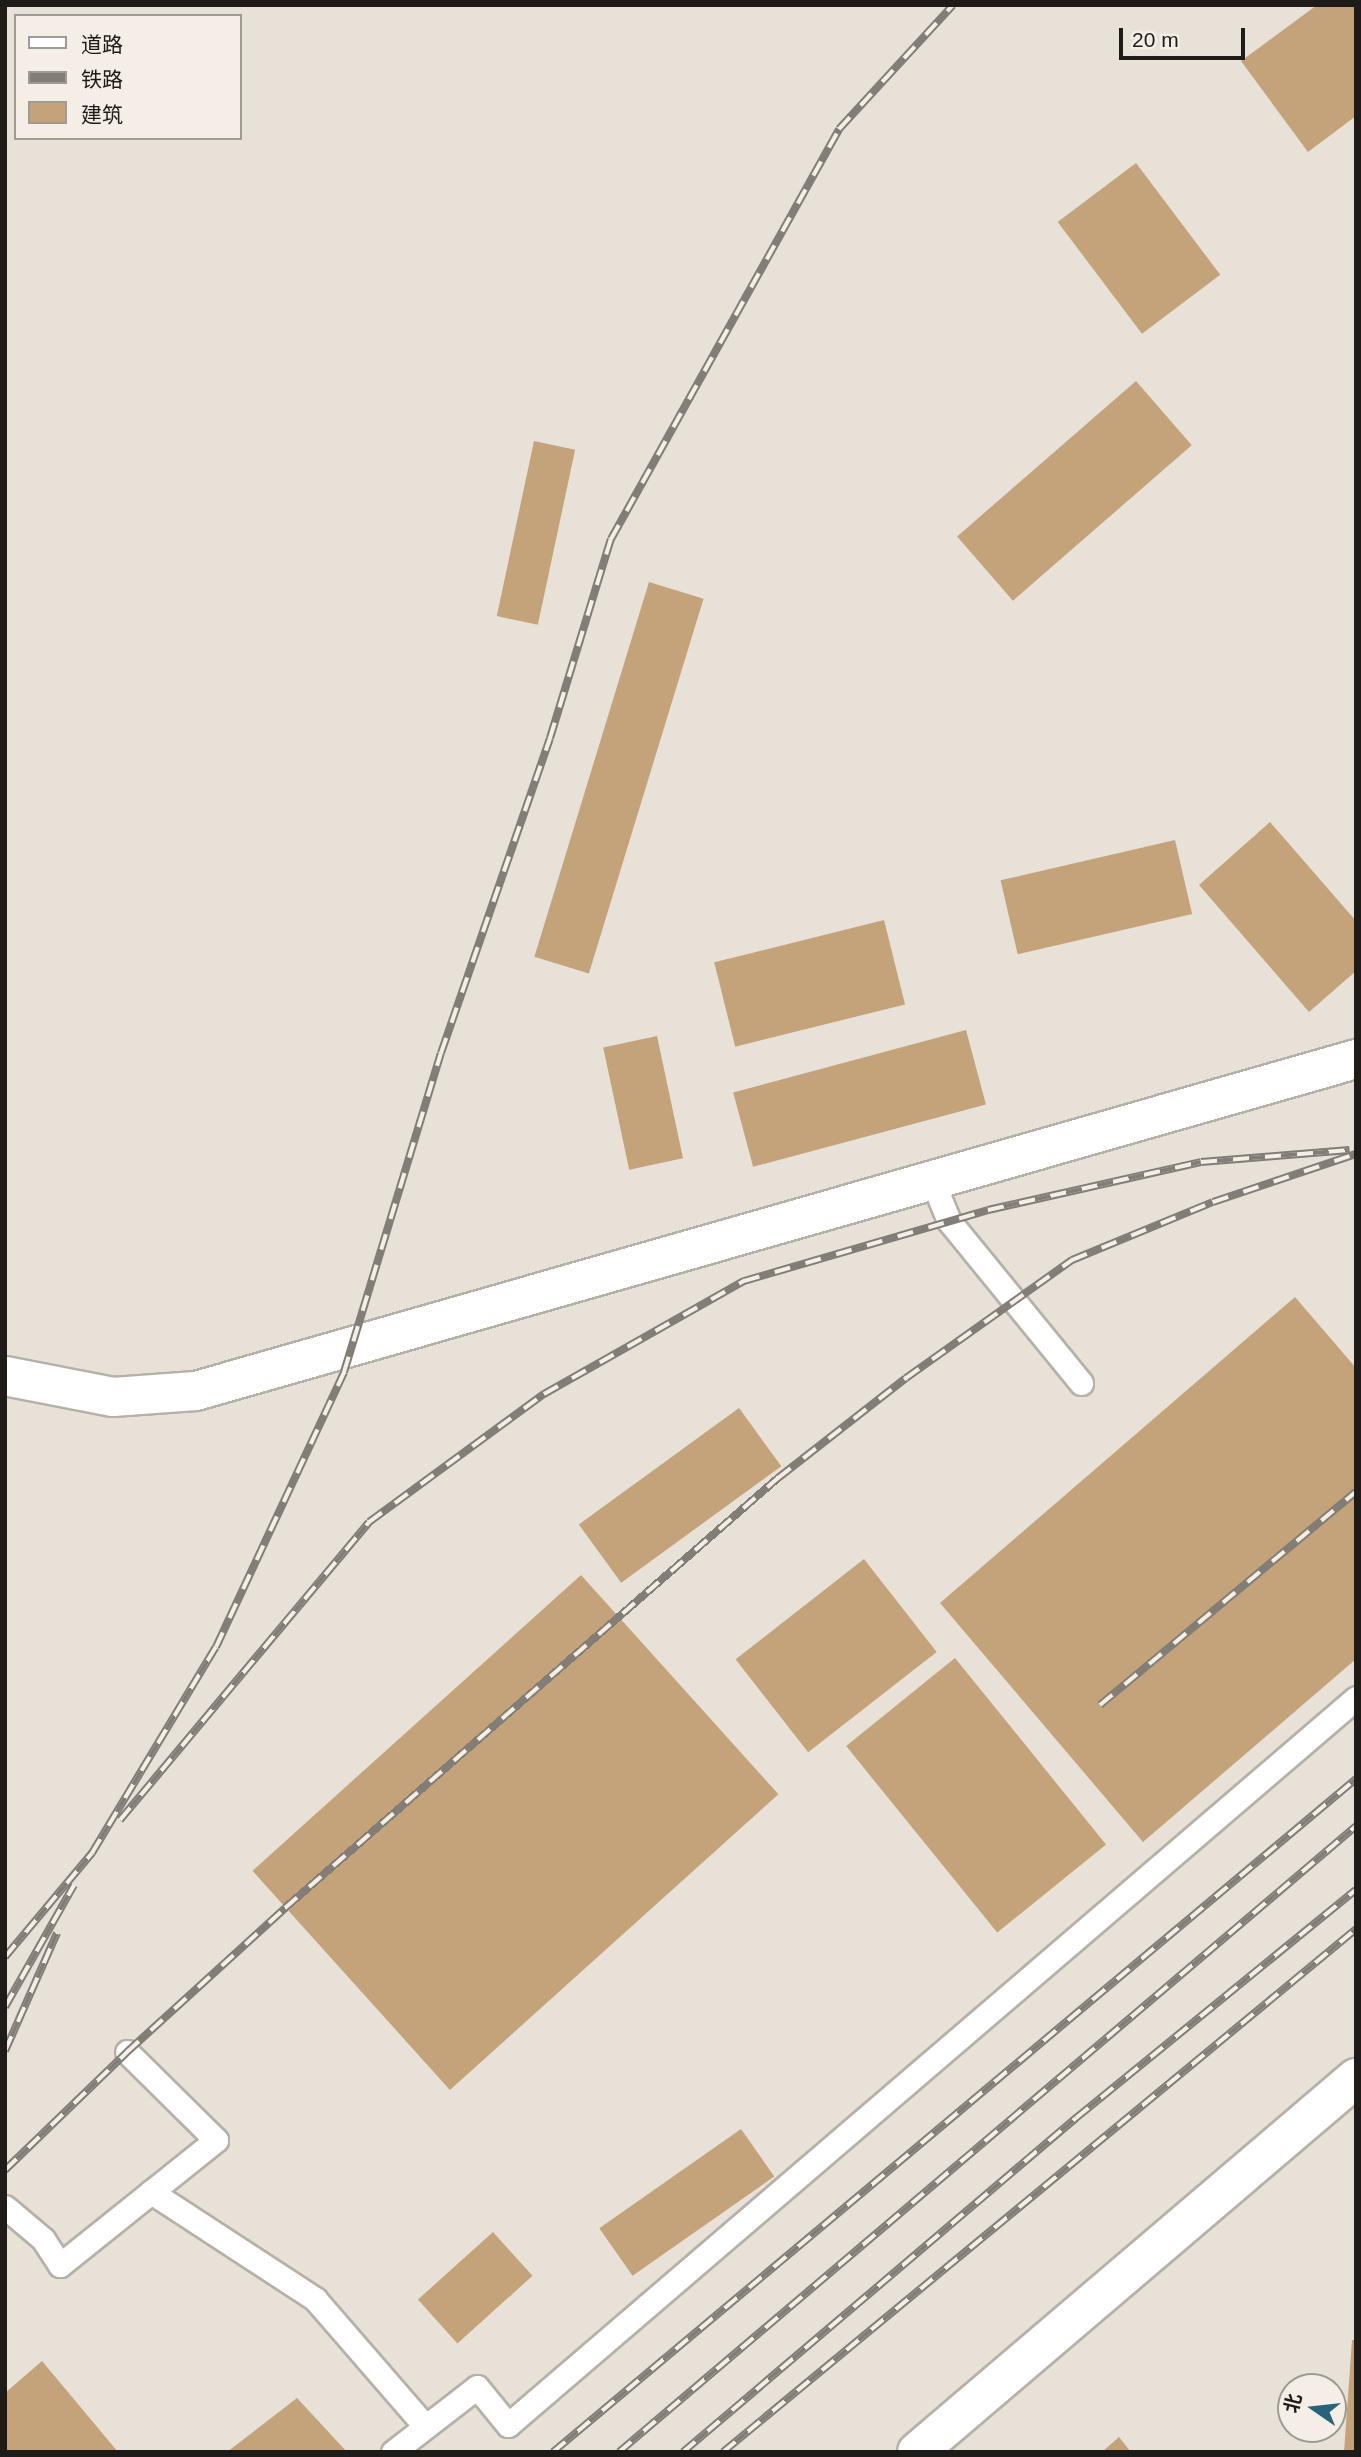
<!DOCTYPE html>
<html>
<head>
<meta charset="utf-8">
<style>
	body { margin:0 }
	#map { position:relative; width:1361px; height:2457px; overflow:hidden; background:#e8e1d8; font-family:Arial,"Noto Sans SC",sans-serif }
	div>[style] { position:absolute }
	.building>* { inset:0; background:#c4a27a; transform-origin:0 0 }
	.roads { filter:drop-shadow(2px 0 #b7b0a8) drop-shadow(-2px 0 #b7b0a8) drop-shadow(0 2px #b7b0a8) drop-shadow(0 -2px #b7b0a8) }
	.lane>* { height:23px; margin:-11.5px; padding:0 11.5px; transform-origin:11.5px; border-radius:11.5px; background:#fff }
	.street>* { height:38px; margin:-19px; padding:0 19px; transform-origin:19px; border-radius:19px; background:#fff }
	.rail>* { height:8px; margin-top:-4px; transform-origin:0; background:repeating-linear-gradient(90deg,#f5eee6 0 16px,#827d77 0 32px); box-sizing:border-box; border-block:2px solid #827d77 }
	span { translate:-50% -50%; white-space:nowrap; text-align:center; line-height:1.15; -webkit-text-stroke:6px #f5eee6; paint-order:stroke }
	.frame { position:absolute; inset:0; border:7px solid #1e1b18; pointer-events:none }
	.legend { position:absolute; left:14px; top:14px; width:228px; height:126px; box-sizing:border-box; background:#f5eee6; border:2px solid #9f9a94; margin:0; padding:9px 12px; list-style:none; font-size:21px; color:#1e1b18 }
	.legend li { display:flex; align-items:center; gap:14px; height:35px }
	.legend b { width:35px; border:2px solid #9f9a94 }
	.north { position:absolute; left:1277px; top:2373px; width:70px; height:70px; box-sizing:border-box; background:#f5eee6; border:2px solid #9f9a94; border-radius:50%; rotate:284deg; font-size:19px; font-weight:700; line-height:28px; text-align:center; color:#1e1b18 }
	.north::after { content:''; display:block; margin:auto; width:24px; height:32px; background:#25647a; clip-path:polygon(50% 0,100% 100%,50% 72%,0 100%) }
	.scale { position:absolute; left:1119px; top:28px; width:126px; height:32px; box-sizing:border-box; border:4px solid #1e1b18; border-top:0; padding-left:9px; font-size:21px; line-height:24px; white-space:nowrap; color:#1e1b18; -webkit-text-stroke:5px #f5eee6; paint-order:stroke }
</style>
</head>
<body>
<div id="map">
	<div class="building">
		<div style="clip-path:polygon(1317px 5px,1356px 5px,1356px 116px,1308px 152px,1241px 61px)"></div>
		<div style="left:1136px;top:163px;width:140px;height:98px;rotate:53deg"></div>
		<div style="left:1136px;top:381px;width:85px;height:237px;rotate:49deg"></div>
		<div style="left:534px;top:441px;width:42px;height:179px;rotate:12deg"></div>
		<div style="left:649px;top:582px;width:57px;height:392px;rotate:17deg"></div>
		<div style="clip-path:polygon(1270px 822px,1356px 921px,1356px 971px,1309px 1012px,1199px 885px)"></div>
		<div style="left:1175px;top:840px;width:76px;height:179px;rotate:77deg"></div>
		<div style="left:884px;top:920px;width:87px;height:175px;rotate:76deg"></div>
		<div style="left:966px;top:1030px;width:77px;height:241px;rotate:75deg"></div>
		<div style="left:657px;top:1036px;width:125px;height:55px;rotate:78deg"></div>
		<div style="clip-path:polygon(1295px 1297px,1356px 1368px,1356px 1659px,1143px 1842px,940px 1603px)"></div>
		<div style="left:739px;top:1408px;width:72px;height:198px;rotate:54deg"></div>
		<div style="left:864px;top:1559px;width:118px;height:163px;rotate:52deg"></div>
		<div style="left:581px;top:1575px;width:295px;height:442px;rotate:48deg"></div>
		<div style="left:955px;top:1658px;width:240px;height:140px;rotate:51deg"></div>
		<div style="left:741px;top:2129px;width:58px;height:173px;rotate:55deg"></div>
		<div style="left:493px;top:2232px;width:59px;height:101px;rotate:48deg"></div>
		<div style="clip-path:polygon(1352px 2340px,1356px 2340px,1356px 2452px,1344px 2452px)"></div>
		<div style="clip-path:polygon(42px 2361px,118px 2452px,5px 2452px,5px 2393px)"></div>
		<div style="clip-path:polygon(297px 2398px,347px 2452px,227px 2452px)"></div>
		<div style="clip-path:polygon(1119px 2437px,1131px 2452px,1102px 2452px)"></div>
	</div>
	<div class="roads">
		<div class="lane">
			<div style="left:932px;top:1180px;width:44px;rotate:67.5deg"></div>
			<div style="left:949px;top:1221px;width:209px;rotate:50.8deg"></div>
			<div style="left:151px;top:2192px;width:196px;rotate:33.1deg"></div>
			<div style="left:315px;top:2299px;width:167px;rotate:49.1deg"></div>
			<div style="left:5px;top:2207px;width:50px;rotate:40.1deg"></div>
			<div style="left:43px;top:2239px;width:31px;rotate:57deg"></div>
			<div style="left:60px;top:2265px;width:200px;rotate:-38.7deg"></div>
			<div style="left:216px;top:2140px;width:125px;rotate:-135.3deg"></div>
			<div style="left:393px;top:2452px;width:106px;rotate:-37.7deg"></div>
			<div style="left:477px;top:2387px;width:49px;rotate:50.8deg"></div>
			<div style="left:508px;top:2425px;width:1117px;rotate:-40.61deg"></div>
		</div>
		<div class="street">
			<div style="left:5px;top:1376px;width:110px;rotate:11deg"></div>
			<div style="left:113px;top:1397px;width:83px;rotate:-4.1deg"></div>
			<div style="left:196px;top:1391px;width:1207px;rotate:-15.97deg"></div>
			<div style="left:917px;top:2452px;width:577px;rotate:-40.43deg"></div>
		</div>
	</div>
	<div class="rail">
		<div style="left:1100px;top:1705px;width:333px;rotate:-39.8deg"></div>
		<div style="left:120px;top:1820px;width:388px;rotate:-50.1deg"></div>
		<div style="left:369px;top:1522px;width:217px;rotate:-36.2deg"></div>
		<div style="left:544px;top:1394px;width:230px;rotate:-29.5deg"></div>
		<div style="left:744px;top:1281px;width:254px;rotate:-16.2deg"></div>
		<div style="left:988px;top:1210px;width:218px;rotate:-12.7deg"></div>
		<div style="left:1201px;top:1162px;width:149px;rotate:-4.6deg"></div>
		<div style="left:5px;top:1957px;width:136px;rotate:-50.1deg"></div>
		<div style="left:92px;top:1853px;width:240px;rotate:-59deg"></div>
		<div style="left:216px;top:1647px;width:303px;rotate:-65deg"></div>
		<div style="left:344px;top:1372px;width:333px;rotate:-73.1deg"></div>
		<div style="left:441px;top:1053px;width:333px;rotate:-70.9deg"></div>
		<div style="left:550px;top:738px;width:208px;rotate:-73deg"></div>
		<div style="left:611px;top:539px;width:469px;rotate:-60.9deg"></div>
		<div style="left:839px;top:129px;width:168px;rotate:-47.4deg"></div>
		<div style="left:5px;top:2007px;width:140px;rotate:-60.5deg"></div>
		<div style="left:5px;top:2051px;width:129px;rotate:-66.2deg"></div>
		<div style="left:5px;top:2170px;width:170px;rotate:-44deg"></div>
		<div style="left:127px;top:2052px;width:214px;rotate:-42.3deg"></div>
		<div style="left:285px;top:1908px;width:654px;rotate:-41.1deg"></div>
		<div style="left:778px;top:1478px;width:162px;rotate:-38deg"></div>
		<div style="left:906px;top:1378px;width:204px;rotate:-35.4deg"></div>
		<div style="left:1072px;top:1260px;width:152px;rotate:-22.4deg"></div>
		<div style="left:1213px;top:1202px;width:151px;rotate:-18.6deg"></div>
		<div style="left:553px;top:2452px;width:1048px;rotate:-39.97deg"></div>
		<div style="left:619px;top:2452px;width:967px;rotate:-40.34deg"></div>
		<div style="left:683px;top:2452px;width:516px;rotate:-40.36deg"></div>
		<div style="left:1076px;top:2118px;width:361px;rotate:-39.2deg"></div>
		<div style="left:723px;top:2452px;width:821px;rotate:-39.56deg"></div>
	</div>
	<div class="frame"></div>
	<ul class="legend">
	<li><b style="height:9px;background:#fff"></b>道路</li>
	<li><b style="height:9px;background:#827d77"></b>铁路</li>
	<li><b style="height:19px;background:#c4a27a"></b>建筑</li>
	</ul>
	<div class="north">北</div>
	<div class="scale">20 m</div>
</div>
</body>
</html>
